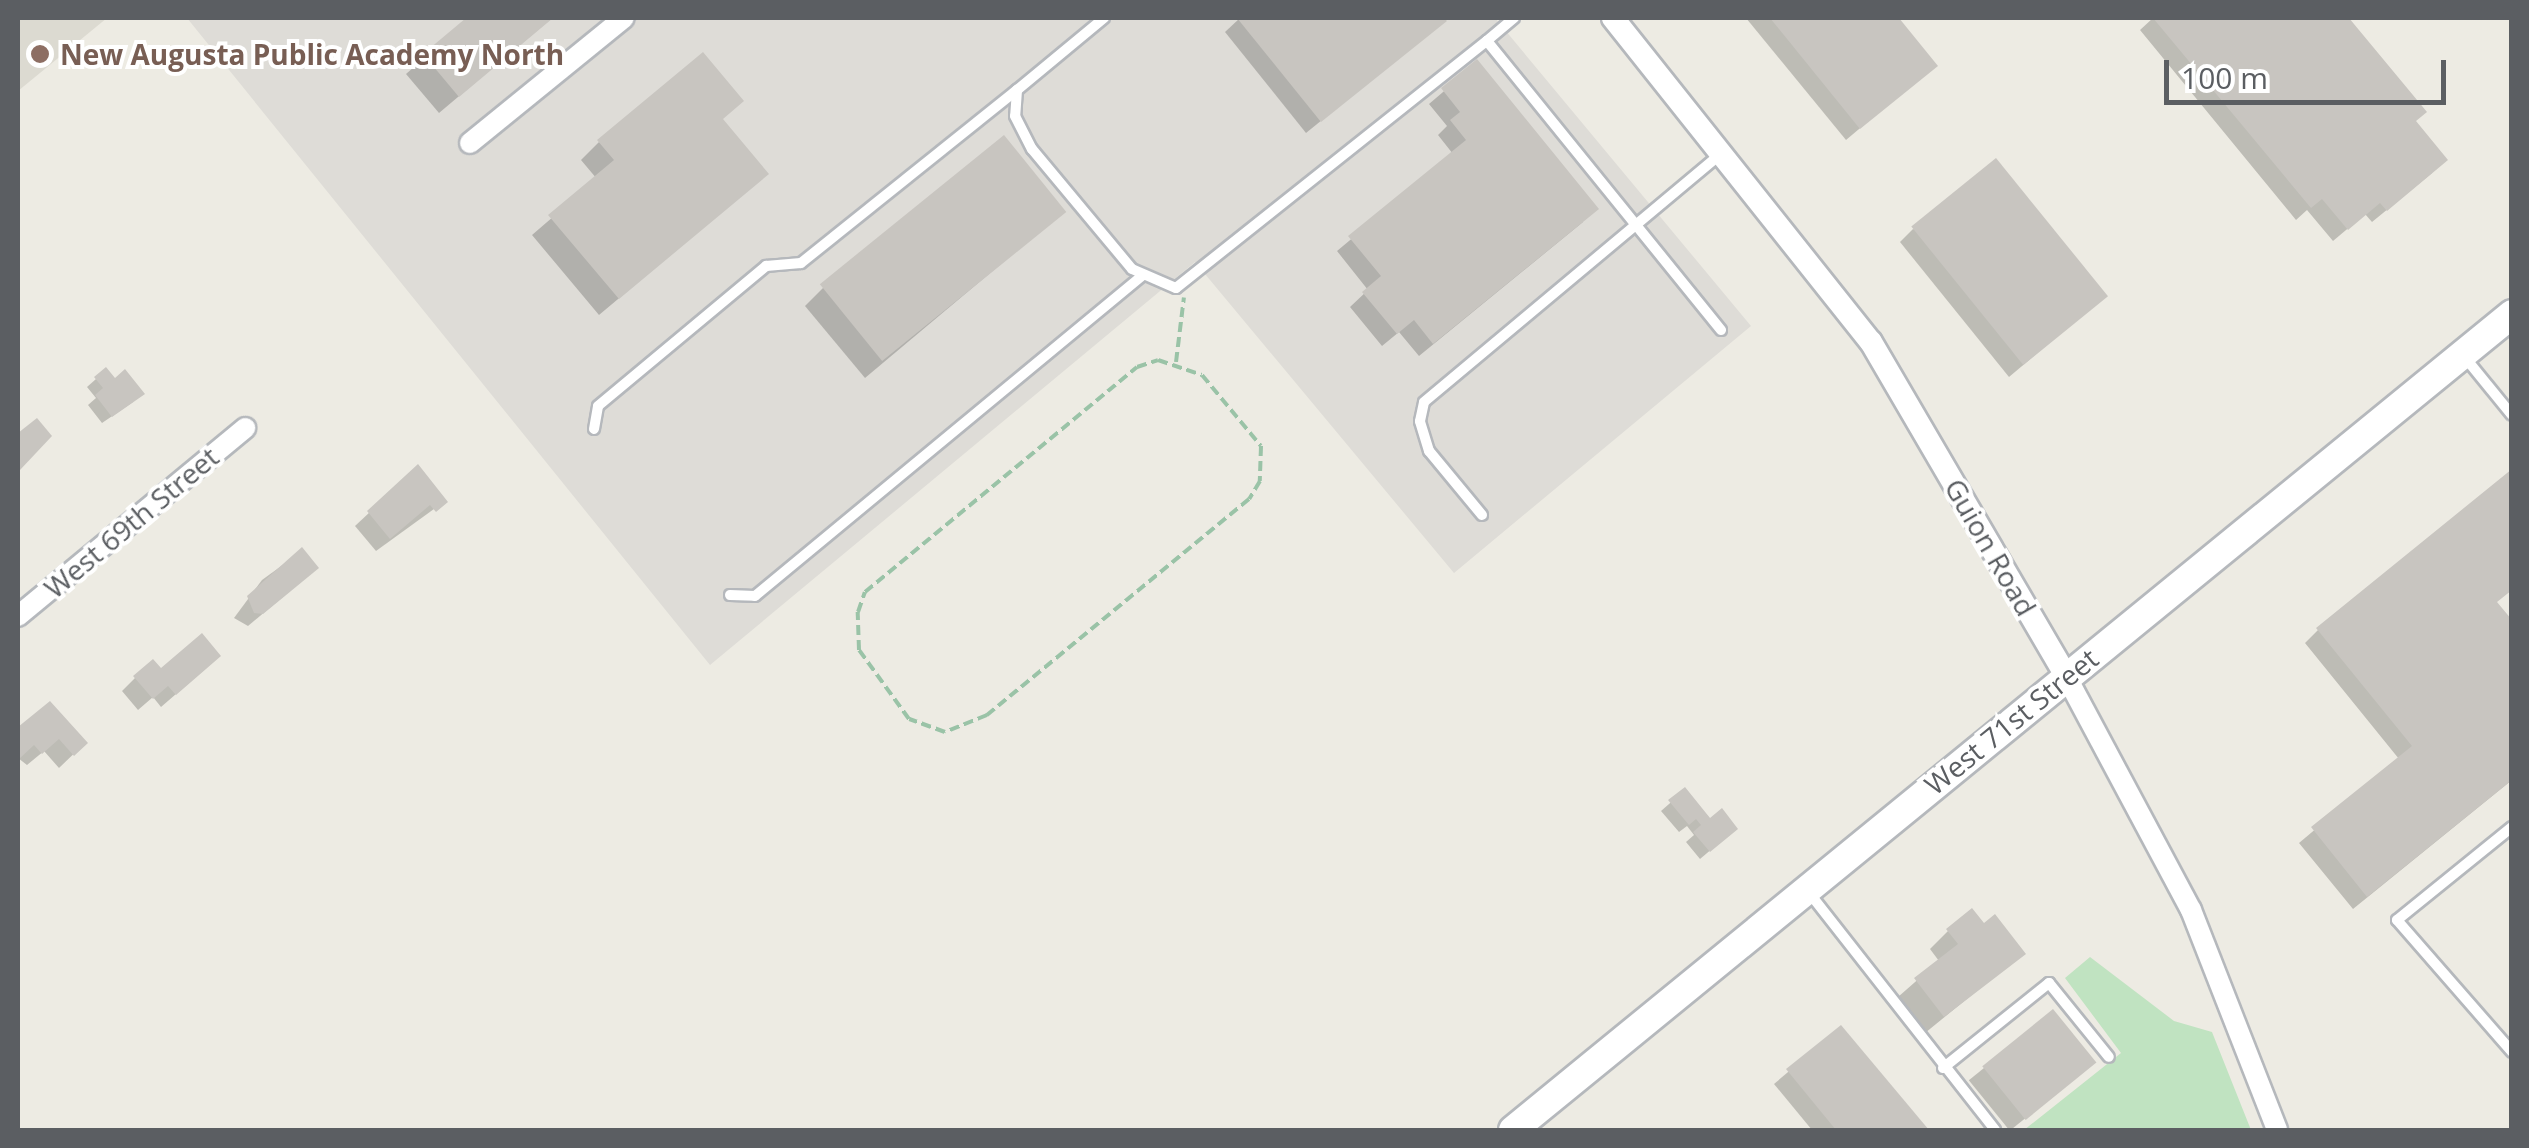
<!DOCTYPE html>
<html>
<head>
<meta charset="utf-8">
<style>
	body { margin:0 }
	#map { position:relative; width:2529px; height:1148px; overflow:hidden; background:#edebe3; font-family:"Open Sans",sans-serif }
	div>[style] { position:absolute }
	.industrial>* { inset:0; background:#dedcd7 }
	.education>* { inset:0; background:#dcdad1 }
	.green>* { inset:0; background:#c0e3c1 }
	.shadow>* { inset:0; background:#0003; transform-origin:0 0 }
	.building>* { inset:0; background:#c8c5c0; transform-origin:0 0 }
	.path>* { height:4px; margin-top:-2px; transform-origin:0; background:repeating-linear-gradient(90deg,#9ac3a7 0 10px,transparent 0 15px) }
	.roads { filter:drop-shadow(2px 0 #b5b8bc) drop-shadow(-2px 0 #b5b8bc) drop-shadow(0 2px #b5b8bc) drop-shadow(0 -2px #b5b8bc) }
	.service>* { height:10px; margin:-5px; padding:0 5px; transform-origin:5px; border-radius:5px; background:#fff }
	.minor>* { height:20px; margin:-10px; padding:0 10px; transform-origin:10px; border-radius:10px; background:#fff }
	.tertiary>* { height:22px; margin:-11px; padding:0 11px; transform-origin:11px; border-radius:11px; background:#fff }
	.secondary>* { height:28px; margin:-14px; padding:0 14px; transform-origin:14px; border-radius:14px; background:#fff }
	.dots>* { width:28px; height:28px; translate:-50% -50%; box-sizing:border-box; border:5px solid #fff; border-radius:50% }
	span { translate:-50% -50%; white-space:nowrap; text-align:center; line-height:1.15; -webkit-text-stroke:8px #fff; paint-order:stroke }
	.education-label { font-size:28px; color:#785e54; font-weight:700 }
	.left { translate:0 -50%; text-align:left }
	.street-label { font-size:28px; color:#5b5e62 }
	.frame { position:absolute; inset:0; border:20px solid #5b5e62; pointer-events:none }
	.scale { position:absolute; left:2164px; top:60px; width:282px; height:45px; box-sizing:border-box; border:5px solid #5b5e62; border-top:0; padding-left:12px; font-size:30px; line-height:35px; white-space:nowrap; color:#5b5e62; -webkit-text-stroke:8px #fff; paint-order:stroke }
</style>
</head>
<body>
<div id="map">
	<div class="industrial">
		<div style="clip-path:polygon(187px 18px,1495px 18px,1751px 326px,1454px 573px,1195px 262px,710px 665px)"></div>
	</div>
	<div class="education">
		<div style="clip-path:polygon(18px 18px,107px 18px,18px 91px)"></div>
	</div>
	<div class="green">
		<div style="clip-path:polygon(2090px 957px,2174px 1021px,2212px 1032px,2251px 1130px,2024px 1130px,2121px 1053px,2065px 978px)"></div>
	</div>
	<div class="shadow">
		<div style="clip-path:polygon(470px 18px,552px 18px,439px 113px,406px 74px)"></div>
		<div style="clip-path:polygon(1240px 18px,1441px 18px,1444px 21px,1306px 133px,1225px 32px)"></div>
		<div style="clip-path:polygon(1746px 18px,1896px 18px,1935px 65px,1846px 140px)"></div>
		<div style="clip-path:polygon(2153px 18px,2346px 18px,2423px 111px,2413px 122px,2432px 173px,2372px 222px,2365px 214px,2333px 241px,2307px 210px,2296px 220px,2140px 30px)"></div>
		<div style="clip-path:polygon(1477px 63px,1583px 222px,1419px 356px,1399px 332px,1382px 346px,1350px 307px,1368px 290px,1337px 251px,1453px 154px,1438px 135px,1447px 126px,1429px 104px)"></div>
		<div style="clip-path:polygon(599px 142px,747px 191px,599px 315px,532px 235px,597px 179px,581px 160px)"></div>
		<div style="clip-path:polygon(1064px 211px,865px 378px,805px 306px,823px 288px)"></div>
		<div style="clip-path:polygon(1913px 229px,2105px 296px,2009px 377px,1900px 242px)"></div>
		<div style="clip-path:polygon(96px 379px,133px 402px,102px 423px,88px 405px,96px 398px,87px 387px)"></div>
		<div style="clip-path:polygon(418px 467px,445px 501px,376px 551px,355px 526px)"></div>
		<div style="clip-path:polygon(302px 551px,302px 581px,248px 626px,234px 618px,262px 580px)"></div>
		<div style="clip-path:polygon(2495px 603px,2512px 780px,2353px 909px,2299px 843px,2399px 759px,2305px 643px,2318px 630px)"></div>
		<div style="clip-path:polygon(205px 669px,161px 707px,153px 697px,138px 710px,122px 691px,135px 678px)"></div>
		<div style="clip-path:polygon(50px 704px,85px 743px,59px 768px,44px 751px,27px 765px,18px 758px,18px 731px)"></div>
		<div style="clip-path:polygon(1685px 790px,1726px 837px,1700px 859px,1686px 842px,1694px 835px,1687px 826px,1679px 832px,1661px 811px)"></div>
		<div style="clip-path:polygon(1983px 927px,2022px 954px,1925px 1033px,1898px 997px,1939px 961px,1930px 949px,1948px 931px)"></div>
		<div style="left:2052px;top:1013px;width:65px;height:107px;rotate:51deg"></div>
		<div style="clip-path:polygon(1840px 1028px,1925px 1130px,1812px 1130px,1774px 1084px)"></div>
	</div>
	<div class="building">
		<div style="clip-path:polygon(466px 18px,553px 18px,459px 97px,423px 54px)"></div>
		<div style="clip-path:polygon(1237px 18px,1444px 18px,1447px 21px,1321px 122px)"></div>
		<div style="clip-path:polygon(1770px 18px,1899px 18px,1938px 66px,1860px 129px)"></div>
		<div style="clip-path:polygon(2153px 18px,2349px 18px,2427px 112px,2416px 121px,2448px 160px,2387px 211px,2380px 203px,2348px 230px,2322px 199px,2311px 208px)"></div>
		<div style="clip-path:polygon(703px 52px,744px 101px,723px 119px,769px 174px,619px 299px,548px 215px,614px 160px,597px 140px)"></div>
		<div style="clip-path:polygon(1477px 59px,1599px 209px,1433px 344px,1414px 320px,1397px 334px,1362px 292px,1381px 276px,1348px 236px,1466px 140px,1450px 120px,1460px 112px,1441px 88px)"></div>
		<div style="left:1004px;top:135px;width:99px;height:237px;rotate:51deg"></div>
		<div style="left:1996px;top:158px;width:178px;height:109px;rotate:51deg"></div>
		<div style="clip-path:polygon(106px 367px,115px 378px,125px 369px,145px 394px,112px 417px,95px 395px,103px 388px,94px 377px)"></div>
		<div style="clip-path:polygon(37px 418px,52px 436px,20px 470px,18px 433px)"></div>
		<div style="clip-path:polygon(418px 464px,448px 502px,436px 512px,430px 505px,390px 539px,367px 511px)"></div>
		<div style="clip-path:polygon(2512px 469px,2512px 590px,2497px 602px,2512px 620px,2512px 780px,2367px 897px,2311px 827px,2412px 746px,2316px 628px)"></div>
		<div style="clip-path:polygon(302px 547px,319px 568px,263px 614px,254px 613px,247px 596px)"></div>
		<div style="clip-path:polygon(202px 633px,221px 656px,176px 695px,168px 686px,153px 699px,133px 676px,153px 659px,161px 668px)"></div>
		<div style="clip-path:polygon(50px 701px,88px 743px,74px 756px,59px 739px,42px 754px,34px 745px,18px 760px,18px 727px)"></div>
		<div style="clip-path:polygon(1685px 787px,1710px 818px,1722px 808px,1738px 829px,1710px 852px,1693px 832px,1701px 825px,1696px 819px,1689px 825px,1668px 800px)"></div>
		<div style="clip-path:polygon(1972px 908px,1984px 923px,1995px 914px,2026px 954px,1944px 1017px,1914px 978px,1958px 944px,1946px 929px)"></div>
		<div style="left:2053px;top:1009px;width:69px;height:91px;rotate:51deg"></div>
		<div style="clip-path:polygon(1841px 1025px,1929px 1130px,1836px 1130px,1786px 1069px)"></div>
	</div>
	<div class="path">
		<div style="left:1158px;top:360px;width:46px;rotate:18.8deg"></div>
		<div style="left:1202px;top:375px;width:92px;rotate:50.3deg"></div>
		<div style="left:1261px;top:446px;width:35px;rotate:92deg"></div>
		<div style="left:1260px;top:481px;width:21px;rotate:121deg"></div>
		<div style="left:1249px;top:499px;width:340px;rotate:140.5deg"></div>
		<div style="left:987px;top:715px;width:45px;rotate:158deg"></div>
		<div style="left:945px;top:732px;width:38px;rotate:-160deg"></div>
		<div style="left:909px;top:719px;width:85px;rotate:-125.9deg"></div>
		<div style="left:859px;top:650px;width:38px;rotate:-92deg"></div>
		<div style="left:858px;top:612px;width:21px;rotate:-71deg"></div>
		<div style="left:865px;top:592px;width:353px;rotate:-39.6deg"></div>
		<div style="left:1137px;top:367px;width:22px;rotate:-18deg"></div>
		<div style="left:1176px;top:362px;width:65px;rotate:-83deg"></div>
	</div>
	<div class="roads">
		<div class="service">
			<div style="left:1104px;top:18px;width:113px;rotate:140.4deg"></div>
			<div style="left:1017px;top:90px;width:26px;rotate:94deg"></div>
			<div style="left:1015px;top:116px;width:37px;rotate:63deg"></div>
			<div style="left:1032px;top:149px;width:156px;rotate:50.2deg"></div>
			<div style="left:1132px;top:269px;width:48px;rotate:23.4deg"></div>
			<div style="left:1176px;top:288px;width:397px;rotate:-38.5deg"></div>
			<div style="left:1514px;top:18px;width:35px;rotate:140deg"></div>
			<div style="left:1487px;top:41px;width:372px;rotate:51deg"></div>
			<div style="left:2463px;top:355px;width:77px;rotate:50.8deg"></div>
			<div style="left:594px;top:429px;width:23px;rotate:-80deg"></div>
			<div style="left:598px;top:406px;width:219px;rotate:-39.8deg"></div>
			<div style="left:766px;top:266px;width:35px;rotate:-5deg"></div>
			<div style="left:801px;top:263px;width:277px;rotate:-38.7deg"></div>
			<div style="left:1482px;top:515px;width:83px;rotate:-129.6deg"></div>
			<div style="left:1429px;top:451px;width:31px;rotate:-107deg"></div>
			<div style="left:1420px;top:421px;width:19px;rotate:-78deg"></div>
			<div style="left:1424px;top:402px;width:388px;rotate:-39.9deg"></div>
			<div style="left:730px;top:595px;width:25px;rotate:2deg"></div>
			<div style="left:755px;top:596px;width:504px;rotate:-39.6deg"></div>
			<div style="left:2512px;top:827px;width:148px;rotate:141deg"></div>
			<div style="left:2397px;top:920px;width:175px;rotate:48.9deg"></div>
			<div style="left:1807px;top:890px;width:305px;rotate:51.9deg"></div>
			<div style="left:1943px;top:1068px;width:136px;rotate:-38.7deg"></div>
			<div style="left:2049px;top:983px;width:95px;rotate:51deg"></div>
		</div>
		<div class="minor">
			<div style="left:470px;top:143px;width:198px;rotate:-39.1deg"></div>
			<div style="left:18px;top:616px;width:295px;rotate:-39.6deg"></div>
			<div style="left:2066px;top:676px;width:265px;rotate:61.9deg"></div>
			<div style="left:2191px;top:910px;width:236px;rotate:68.6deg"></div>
		</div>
		<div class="tertiary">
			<div style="left:1613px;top:18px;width:414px;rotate:51.5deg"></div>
			<div style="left:1871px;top:342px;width:387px;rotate:59.7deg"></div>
		</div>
		<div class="secondary">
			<div style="left:1513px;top:1130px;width:1290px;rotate:-39.24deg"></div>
		</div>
	</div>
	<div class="dots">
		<div style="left:40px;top:54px;background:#8d6e63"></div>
	</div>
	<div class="education-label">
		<span class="left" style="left:60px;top:54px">New Augusta Public Academy North</span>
	</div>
	<div class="street-label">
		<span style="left:131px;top:522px;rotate:-40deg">West 69th Street</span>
		<span style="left:1991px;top:547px;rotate:60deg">Guion Road</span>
		<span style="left:2011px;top:721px;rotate:-39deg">West 71st Street</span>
	</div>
	<div class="frame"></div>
	<div class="scale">100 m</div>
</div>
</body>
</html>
